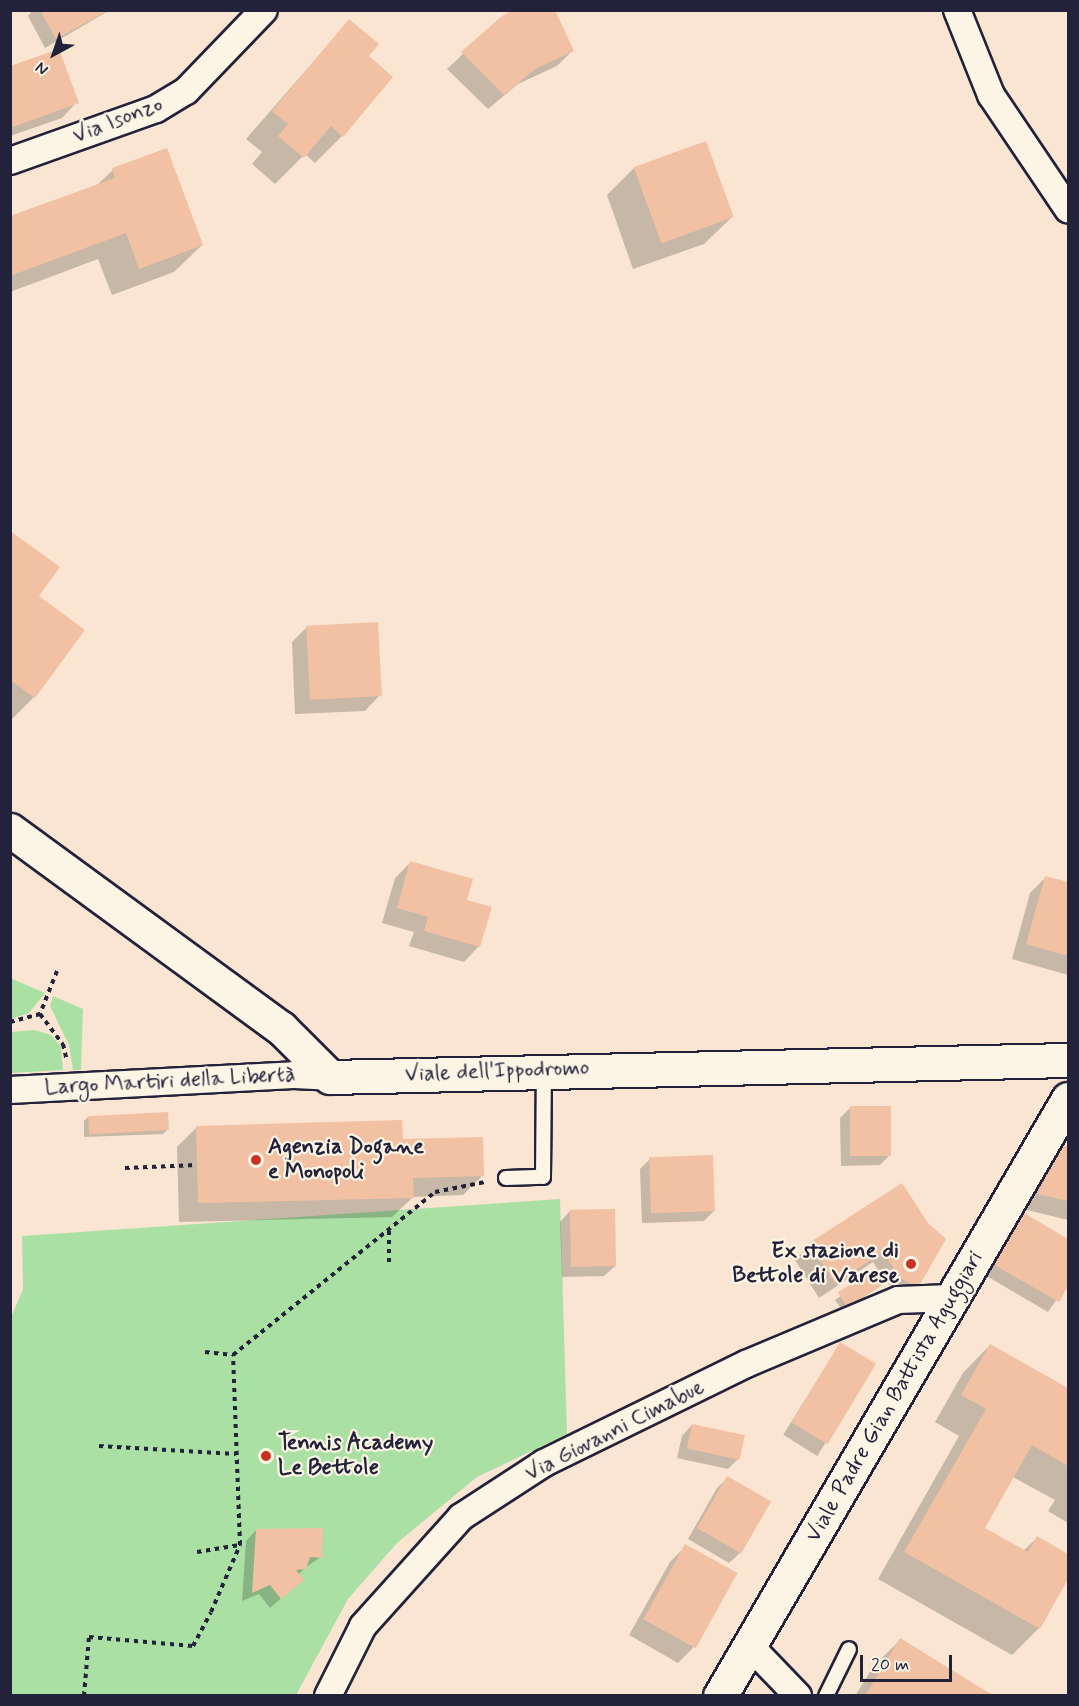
<!DOCTYPE html>
<html>
<head>
<meta charset="utf-8">
<style>
	body { margin:0 }
	#map { position:relative; width:1079px; height:1706px; overflow:hidden; background:#f9e5d1; font-family:Mynerve,sans-serif }
	div>[style] { position:absolute }
	.green>* { inset:0; background:#aae0a3 }
	.shadow>* { inset:0; background:#0003; transform-origin:0 0 }
	.building>* { inset:0; background:#f2c0a3; transform-origin:0 0 }
	.path>* { height:4px; margin-top:-2px; transform-origin:0; background:repeating-linear-gradient(90deg,#22223b 0 4.5px,transparent 0 9px) }
	.roads { filter:drop-shadow(2px 0 #22223b) drop-shadow(-2px 0 #22223b) drop-shadow(0 2px #22223b) drop-shadow(0 -2px #22223b) }
	.lane>* { height:14px; margin:-7px; padding:0 7px; transform-origin:7px; border-radius:7px; background:#fcf5e5 }
	.street>* { height:26px; margin:-13px; padding:0 13px; transform-origin:13px; border-radius:13px; background:#fcf5e5 }
	.secondary>* { height:33px; margin:-16.5px; padding:0 16.5px; transform-origin:16.5px; border-radius:16.5px; background:#fcf5e5 }
	.dots>* { width:16px; height:16px; translate:-50% -50%; box-sizing:border-box; border:3px solid #fcf5e5; border-radius:50% }
	span { translate:-50% -50%; white-space:nowrap; text-align:center; line-height:1.15; -webkit-text-stroke:4.5px #fcf5e5; paint-order:stroke }
	.street-label { font-size:22px; color:#22223b }
	.poi-label { font-size:22px; color:#22223b; font-weight:700 }
	.left { translate:0 -50%; text-align:left }
	.right { translate:-100% -50%; text-align:right }
	.frame { position:absolute; inset:0; border:12px solid #22223b; pointer-events:none }
	.north { position:absolute; left:24px; top:24px; width:60px; height:60px; -webkit-text-stroke:4px #fcf5e5; paint-order:stroke; rotate:220deg; font-size:16px; font-weight:700; line-height:24px; text-align:center; color:#22223b }
	.north::after { content:''; display:block; margin:auto; width:21px; height:27px; background:#22223b; clip-path:polygon(50% 0,100% 100%,50% 72%,0 100%) }
	.scale { position:absolute; left:860px; top:1655px; width:92px; height:27px; box-sizing:border-box; border:3px solid #22223b; border-top:0; padding-left:8px; font-size:18px; line-height:21px; white-space:nowrap; color:#22223b; -webkit-text-stroke:4px #fcf5e5; paint-order:stroke }
</style>
</head>
<body>
<div id="map">
	<div class="green">
		<div style="clip-path:polygon(10px 978px,45px 993px,29px 1013px,11px 1019px)"></div>
		<div style="clip-path:polygon(53px 996px,83px 1009px,81px 1070px,73px 1070px,69px 1045px,50px 1006px)"></div>
		<div style="clip-path:polygon(34px 1030px,51px 1035px,61px 1047px,63px 1070px,11px 1073px,11px 1032px)"></div>
		<div style="clip-path:polygon(560px 1199px,567px 1434px,477px 1477px,397px 1543px,348px 1599px,296px 1695px,11px 1695px,10px 1320px,23px 1289px,22px 1236px)"></div>
	</div>
	<div class="shadow">
		<div style="clip-path:polygon(33px 10px,110px 10px,45px 48px,28px 16px)"></div>
		<div style="clip-path:polygon(502px 17px,572px 51px,557px 66px,518px 84px,488px 109px,447px 69px)"></div>
		<div style="clip-path:polygon(349px 21px,366px 57px,342px 136px,315px 163px,305px 154px,275px 184px,252px 164px,262px 152px,246px 139px)"></div>
		<div style="clip-path:polygon(10px 68px,77px 102px,62px 118px,10px 136px)"></div>
		<div style="clip-path:polygon(634px 168px,732px 217px,704px 244px,633px 269px,607px 195px)"></div>
		<div style="clip-path:polygon(113px 170px,202px 245px,174px 272px,112px 295px,98px 259px,10px 292px,10px 218px,96px 186px)"></div>
		<div style="clip-path:polygon(10px 533px,37px 596px,83px 630px,34px 697px,10px 721px)"></div>
		<div style="clip-path:polygon(307px 627px,380px 695px,365px 711px,295px 714px,292px 642px)"></div>
		<div style="clip-path:polygon(410px 863px,465px 901px,479px 946px,464px 962px,409px 946px,414px 932px,382px 923px,395px 878px)"></div>
		<div style="clip-path:polygon(1045px 878px,1068px 884px,1068px 975px,1012px 959px,1030px 893px)"></div>
		<div style="clip-path:polygon(850px 1108px,890px 1155px,880px 1165px,841px 1166px,840px 1118px)"></div>
		<div style="clip-path:polygon(88px 1117px,168px 1129px,163px 1134px,84px 1137px,84px 1121px)"></div>
		<div style="clip-path:polygon(197px 1127px,401px 1141px,483px 1175px,463px 1195px,413px 1197px,392px 1217px,179px 1222px,177px 1147px)"></div>
		<div style="clip-path:polygon(1062px 1147px,1068px 1149px,1068px 1220px,1023px 1209px,1046px 1162px)"></div>
		<div style="clip-path:polygon(650px 1159px,714px 1211px,704px 1221px,642px 1223px,640px 1169px)"></div>
		<div style="clip-path:polygon(901px 1185px,927px 1224px,917px 1287px,907px 1297px,886px 1282px,843px 1311px,835px 1300px,878px 1270px,873px 1262px,819px 1298px,795px 1260px,810px 1245px)"></div>
		<div style="clip-path:polygon(570px 1211px,615px 1266px,604px 1276px,562px 1277px,560px 1222px)"></div>
		<div style="clip-path:polygon(1024px 1215px,1068px 1241px,1068px 1283px,1048px 1312px,985px 1275px)"></div>
		<div style="left:840px;top:1344px;width:40px;height:107px;rotate:32deg"></div>
		<div style="clip-path:polygon(990px 1345px,1068px 1390px,1068px 1523px,1048px 1511px,1055px 1500px,1013px 1477px,983px 1528px,1023px 1551px,1037px 1538px,1068px 1556px,1068px 1576px,1039px 1628px,1012px 1655px,878px 1579px,959px 1436px,935px 1422px,963px 1373px)"></div>
		<div style="clip-path:polygon(692px 1425px,738px 1459px,728px 1469px,677px 1458px,682px 1436px)"></div>
		<div style="clip-path:polygon(728px 1478px,740px 1553px,729px 1563px,688px 1539px,717px 1488px)"></div>
		<div style="clip-path:polygon(256px 1530px,321px 1557px,306px 1567px,298px 1575px,302px 1580px,270px 1608px,259px 1594px,242px 1601px,246px 1541px)"></div>
		<div style="clip-path:polygon(686px 1546px,693px 1648px,678px 1663px,629px 1635px,670px 1562px)"></div>
		<div style="clip-path:polygon(900px 1640px,992px 1696px,855px 1696px,873px 1667px)"></div>
	</div>
	<div class="building">
		<div style="clip-path:polygon(40px 10px,109px 10px,56px 39px)"></div>
		<div style="clip-path:polygon(513px 10px,555px 10px,574px 51px,535px 69px,504px 95px,461px 52px,502px 16px)"></div>
		<div style="clip-path:polygon(349px 19px,379px 44px,369px 56px,393px 77px,343px 137px,331px 126px,304px 158px,278px 136px,288px 124px,272px 111px)"></div>
		<div style="clip-path:polygon(59px 49px,79px 103px,10px 128px,10px 66px)"></div>
		<div style="left:706px;top:141px;width:81px;height:77px;rotate:70deg"></div>
		<div style="clip-path:polygon(167px 148px,203px 245px,139px 269px,126px 233px,10px 276px,10px 216px,115px 178px,112px 168px)"></div>
		<div style="clip-path:polygon(10px 531px,60px 567px,39px 596px,85px 630px,35px 698px,10px 680px)"></div>
		<div style="left:378px;top:622px;width:74px;height:72px;rotate:87deg"></div>
		<div style="clip-path:polygon(410px 861px,473px 879px,467px 900px,492px 907px,480px 947px,424px 931px,428px 917px,397px 908px)"></div>
		<div style="clip-path:polygon(1045px 876px,1068px 882px,1068px 956px,1026px 944px)"></div>
		<div style="left:850px;top:1106px;width:41px;height:50px"></div>
		<div style="left:168px;top:1112px;width:18px;height:80px;rotate:87deg"></div>
		<div style="clip-path:polygon(402px 1120px,403px 1139px,483px 1137px,484px 1176px,413px 1178px,414px 1198px,198px 1203px,196px 1126px)"></div>
		<div style="clip-path:polygon(1061px 1145px,1068px 1147px,1068px 1201px,1037px 1194px)"></div>
		<div style="left:713px;top:1155px;width:56px;height:64px;rotate:88deg"></div>
		<div style="clip-path:polygon(902px 1183px,928px 1223px,946px 1239px,918px 1288px,900px 1278px,883px 1252px,835px 1283px,809px 1243px)"></div>
		<div style="left:615px;top:1209px;width:57px;height:45px;rotate:89deg"></div>
		<div style="clip-path:polygon(1024px 1213px,1068px 1239px,1068px 1286px,1059px 1302px,994px 1265px)"></div>
		<div style="left:878px;top:1268px;width:17px;height:47px;rotate:59deg"></div>
		<div style="left:840px;top:1342px;width:42px;height:94px;rotate:31deg"></div>
		<div style="clip-path:polygon(990px 1344px,1068px 1388px,1068px 1466px,1032px 1445px,985px 1528px,1028px 1552px,1037px 1536px,1068px 1554px,1068px 1579px,1040px 1629px,904px 1552px,986px 1409px,961px 1395px)"></div>
		<div style="left:692px;top:1424px;width:54px;height:25px;rotate:12deg"></div>
		<div style="left:727px;top:1476px;width:51px;height:60px;rotate:30deg"></div>
		<div style="clip-path:polygon(323px 1528px,322px 1558px,310px 1557px,306px 1569px,296px 1570px,304px 1580px,281px 1599px,270px 1585px,252px 1593px,256px 1529px)"></div>
		<div style="left:685px;top:1544px;width:60px;height:86px;rotate:29deg"></div>
		<div style="clip-path:polygon(900px 1638px,994px 1696px,865px 1696px)"></div>
	</div>
	<div class="path">
		<div style="left:57px;top:971px;width:46px;rotate:111.6deg"></div>
		<div style="left:40px;top:1014px;width:38px;rotate:53deg"></div>
		<div style="left:63px;top:1044px;width:17px;rotate:77deg"></div>
		<div style="left:10px;top:1022px;width:31px;rotate:-15deg"></div>
		<div style="left:125px;top:1168px;width:72px;rotate:-2.4deg"></div>
		<div style="left:389px;top:1231px;width:35px;rotate:90deg"></div>
		<div style="left:205px;top:1352px;width:28px;rotate:6deg"></div>
		<div style="left:99px;top:1446px;width:137px;rotate:3.3deg"></div>
		<div style="left:197px;top:1552px;width:43px;rotate:-9.5deg"></div>
		<div style="left:84px;top:1696px;width:59px;rotate:-85.2deg"></div>
		<div style="left:89px;top:1637px;width:104px;rotate:4.9deg"></div>
		<div style="left:193px;top:1646px;width:38px;rotate:-62deg"></div>
		<div style="left:211px;top:1612px;width:73px;rotate:-66.6deg"></div>
		<div style="left:240px;top:1545px;width:190px;rotate:-92.1deg"></div>
		<div style="left:233px;top:1355px;width:260px;rotate:-38.9deg"></div>
		<div style="left:435px;top:1192px;width:51px;rotate:-11.3deg"></div>
	</div>
	<div class="roads">
		<div class="lane">
			<div style="left:506px;top:1178px;width:37px;rotate:-2deg"></div>
			<div style="left:543px;top:1177px;width:105px;rotate:-89.5deg"></div>
			<div style="left:826px;top:1696px;width:52px;rotate:-63.9deg"></div>
		</div>
		<div class="street">
			<div style="left:957px;top:10px;width:92px;rotate:68.2deg"></div>
			<div style="left:991px;top:95px;width:138px;rotate:56deg"></div>
			<div style="left:10px;top:161px;width:155px;rotate:-19.6deg"></div>
			<div style="left:156px;top:109px;width:35px;rotate:-31deg"></div>
			<div style="left:186px;top:91px;width:112px;rotate:-46.1deg"></div>
			<div style="left:10px;top:1090px;width:284px;rotate:-3deg"></div>
			<div style="left:294px;top:1075px;width:36px;rotate:3deg"></div>
			<div style="left:751px;top:1647px;width:68px;rotate:46.2deg"></div>
			<div style="left:328px;top:1696px;width:78px;rotate:-63.4deg"></div>
			<div style="left:363px;top:1626px;width:147px;rotate:-48deg"></div>
			<div style="left:461px;top:1517px;width:99px;rotate:-33deg"></div>
			<div style="left:544px;top:1463px;width:225px;rotate:-26.1deg"></div>
			<div style="left:746px;top:1364px;width:165px;rotate:-22.8deg"></div>
			<div style="left:898px;top:1300px;width:53px;rotate:-2.2deg"></div>
		</div>
		<div class="secondary">
			<div style="left:10px;top:830px;width:336px;rotate:36.2deg"></div>
			<div style="left:281px;top:1028px;width:69px;rotate:45deg"></div>
			<div style="left:330px;top:1077px;width:738px;rotate:-1.32deg"></div>
			<div style="left:720px;top:1696px;width:691px;rotate:-59.76deg"></div>
		</div>
	</div>
	<div class="dots">
		<div style="left:256px;top:1160px;background:#c8321e"></div>
		<div style="left:911px;top:1264px;background:#c8321e"></div>
		<div style="left:266px;top:1456px;background:#c8321e"></div>
	</div>
	<div class="street-label">
		<span style="left:118px;top:121px;rotate:-21deg">Via Isonzo</span>
		<span style="left:497px;top:1072px;rotate:-2deg">Viale dell'Ippodromo</span>
		<span style="left:170px;top:1082px;rotate:-3deg">Largo Martiri della Libertà</span>
		<span style="left:895px;top:1397px;rotate:-60deg">Viale Padre Gian Battista Aguggiari</span>
		<span style="left:615px;top:1431px;rotate:-27deg">Via Giovanni Cimabue</span>
	</div>
	<div class="poi-label">
		<span class="left" style="left:268px;top:1160px">Agenzia Dogane<br>e Monopoli</span>
		<span class="right" style="left:899px;top:1264px">Ex stazione di<br>Bettole di Varese</span>
		<span class="left" style="left:278px;top:1456px">Tennis Academy<br>Le Bettole</span>
	</div>
	<div class="frame"></div>
	<div class="north">N</div>
	<div class="scale">20 m</div>
</div>
</body>
</html>
